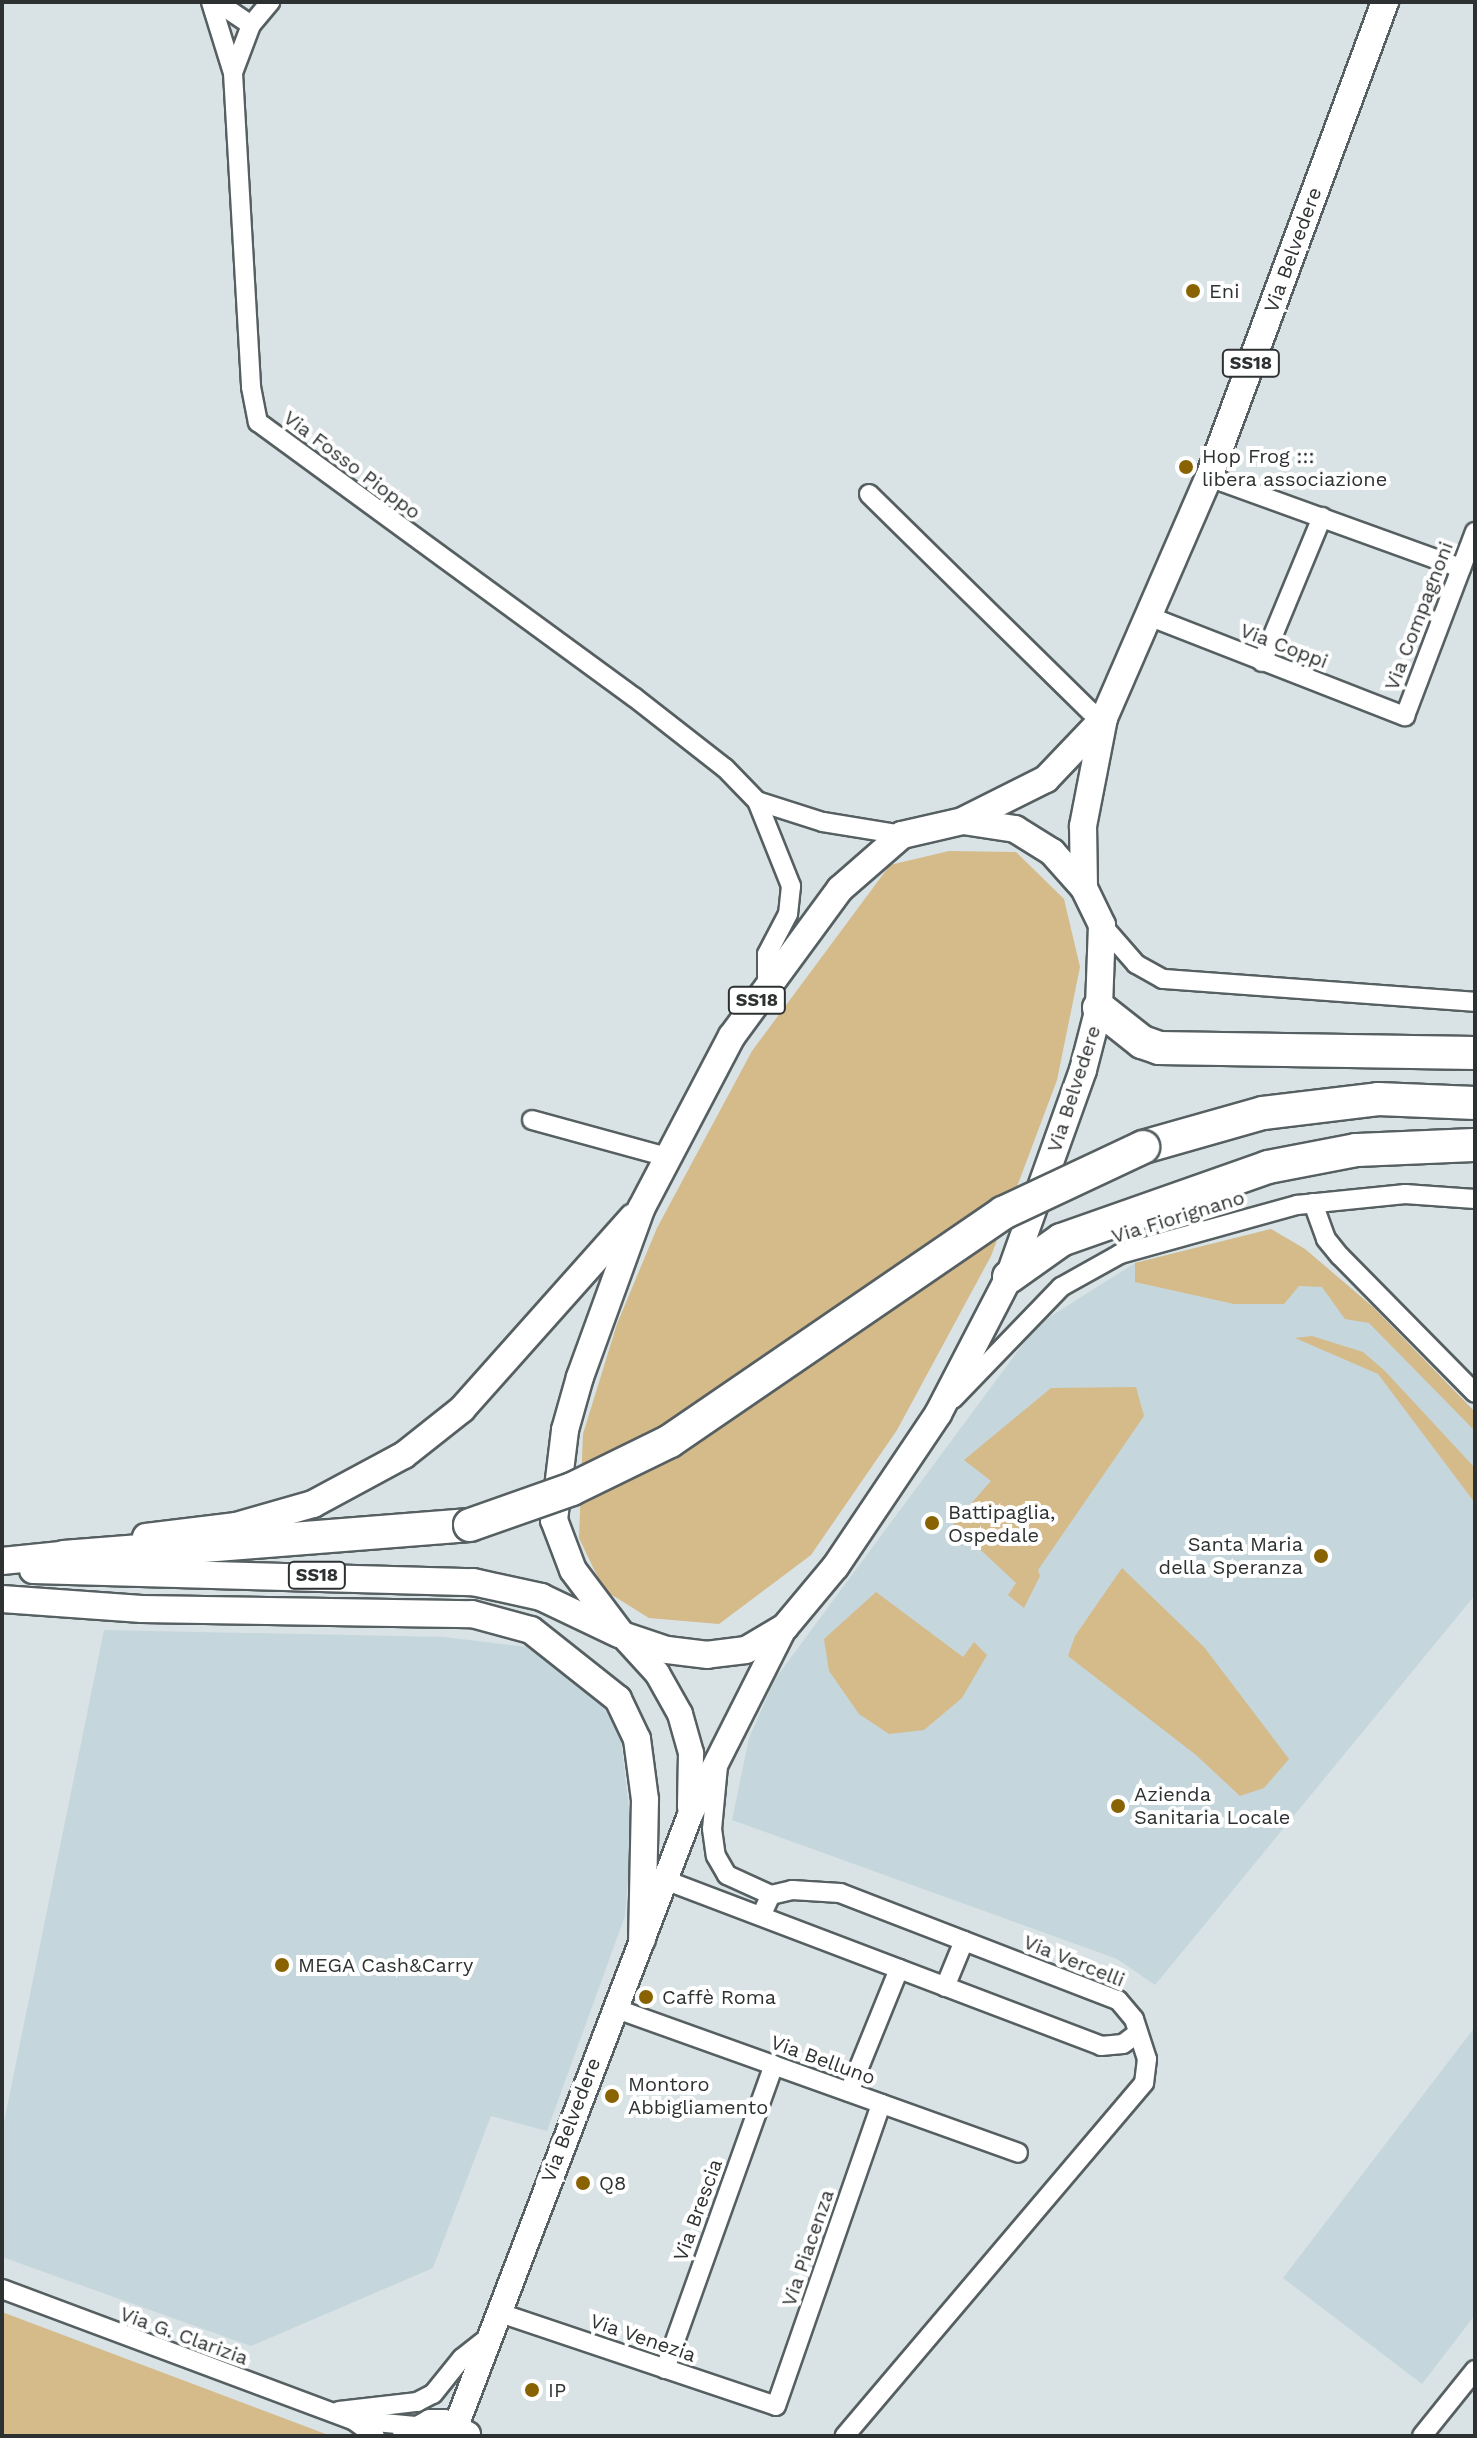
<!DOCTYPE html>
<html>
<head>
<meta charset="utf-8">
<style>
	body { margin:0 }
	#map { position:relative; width:1477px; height:2438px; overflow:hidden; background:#d9e2e5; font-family:"Work Sans",sans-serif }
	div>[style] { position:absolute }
	.built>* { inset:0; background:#c5d7dc }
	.green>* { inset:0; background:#d5ba8a }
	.roads { filter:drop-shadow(2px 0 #565f61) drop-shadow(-2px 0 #565f61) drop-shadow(0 2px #565f61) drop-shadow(0 -2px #565f61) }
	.street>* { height:18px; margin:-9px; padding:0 9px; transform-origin:9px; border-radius:9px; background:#fff }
	.secondary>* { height:24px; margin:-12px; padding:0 12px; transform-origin:12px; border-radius:12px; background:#fff }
	.primary>* { height:26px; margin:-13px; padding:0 13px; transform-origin:13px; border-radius:13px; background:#fff }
	.highway>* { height:32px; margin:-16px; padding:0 16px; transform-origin:16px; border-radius:16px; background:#fff }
	.bridges { filter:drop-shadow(2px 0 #565f61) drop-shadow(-2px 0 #565f61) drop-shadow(0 2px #565f61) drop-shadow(0 -2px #565f61) }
	.highway-bridge>* { height:32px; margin:-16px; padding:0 16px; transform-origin:16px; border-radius:16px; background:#fff }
	.dots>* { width:22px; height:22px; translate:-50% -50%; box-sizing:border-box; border:4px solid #fff; border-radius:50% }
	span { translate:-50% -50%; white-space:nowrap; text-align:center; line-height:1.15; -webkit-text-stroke:8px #fff; paint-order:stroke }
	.shield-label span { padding:2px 6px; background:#fff; border:2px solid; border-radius:6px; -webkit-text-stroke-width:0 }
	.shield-label { font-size:18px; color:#2e3132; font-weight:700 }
	.street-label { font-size:20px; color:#2e3132 }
	.poi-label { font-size:20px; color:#2e3132 }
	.left { translate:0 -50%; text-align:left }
	.right { translate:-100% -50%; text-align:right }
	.frame { position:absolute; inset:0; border:4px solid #2e3132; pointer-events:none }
</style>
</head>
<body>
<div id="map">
	<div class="built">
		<div style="clip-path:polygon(1271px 1229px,1305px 1249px,1373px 1307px,1475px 1412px,1475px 1595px,1155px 1985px,1117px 1959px,732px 1820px,749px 1738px,775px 1679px,1037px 1325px,1135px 1263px)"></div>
		<div style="clip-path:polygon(104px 1630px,444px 1637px,536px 1648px,583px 1677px,620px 1733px,632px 1832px,625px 1916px,547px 2131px,491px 2116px,433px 2268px,251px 2346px,2px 2257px,2px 2132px)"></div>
		<div style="clip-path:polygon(1475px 2027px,1475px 2315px,1422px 2384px,1283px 2278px)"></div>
	</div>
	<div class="green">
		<div style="clip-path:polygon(949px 851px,1016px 852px,1064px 899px,1080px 967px,1057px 1080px,991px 1256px,897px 1430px,811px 1555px,719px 1624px,649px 1618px,604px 1590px,579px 1538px,583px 1434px,617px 1324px,657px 1228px,752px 1051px,890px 865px)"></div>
		<div style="clip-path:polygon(1271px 1229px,1305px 1249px,1373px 1307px,1475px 1412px,1475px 1431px,1369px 1323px,1345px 1319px,1322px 1287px,1299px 1286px,1284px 1304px,1234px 1304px,1135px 1282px,1135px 1263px)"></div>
		<div style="clip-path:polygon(1312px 1336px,1363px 1352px,1384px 1370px,1475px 1468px,1475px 1503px,1378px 1374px,1295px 1338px)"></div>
		<div style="clip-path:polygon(1136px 1387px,1144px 1416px,1038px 1570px,1040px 1576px,1024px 1608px,1008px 1595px,1016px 1583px,953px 1524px,991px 1481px,964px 1460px,1051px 1388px)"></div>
		<div style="clip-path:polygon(1122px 1568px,1204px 1647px,1289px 1759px,1264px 1788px,1240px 1796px,1196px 1755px,1068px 1656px,1075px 1636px)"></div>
		<div style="clip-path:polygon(876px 1592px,963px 1657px,974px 1642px,987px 1655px,962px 1698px,924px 1730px,889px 1734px,859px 1714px,829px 1671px,824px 1639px)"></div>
		<div style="clip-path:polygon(2px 2312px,331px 2436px,2px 2436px)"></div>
	</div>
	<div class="roads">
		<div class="street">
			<div style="left:211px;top:2px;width:74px;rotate:72.8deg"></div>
			<div style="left:233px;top:73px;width:315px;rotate:86.7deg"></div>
			<div style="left:251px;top:387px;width:36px;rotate:79deg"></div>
			<div style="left:258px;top:422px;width:466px;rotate:36.2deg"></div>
			<div style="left:634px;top:697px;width:115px;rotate:38deg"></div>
			<div style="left:725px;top:768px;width:46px;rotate:45.9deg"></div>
			<div style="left:757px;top:801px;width:92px;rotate:68.2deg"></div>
			<div style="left:791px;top:886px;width:28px;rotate:96deg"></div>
			<div style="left:788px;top:914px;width:45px;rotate:117.7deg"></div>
			<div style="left:767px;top:954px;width:31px;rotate:90deg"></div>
			<div style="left:217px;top:2px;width:41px;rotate:34.1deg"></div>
			<div style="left:234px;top:70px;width:48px;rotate:-69.3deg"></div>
			<div style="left:251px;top:25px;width:30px;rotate:-50deg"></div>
			<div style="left:1209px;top:477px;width:268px;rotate:19.9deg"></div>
			<div style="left:869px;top:494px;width:310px;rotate:44.5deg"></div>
			<div style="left:1090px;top:711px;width:16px;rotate:27deg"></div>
			<div style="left:1148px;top:616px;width:276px;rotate:21.3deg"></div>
			<div style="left:1405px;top:716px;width:197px;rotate:-69.2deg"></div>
			<div style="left:1262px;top:662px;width:157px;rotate:-67.5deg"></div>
			<div style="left:757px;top:801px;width:69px;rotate:17.7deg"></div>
			<div style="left:823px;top:822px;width:80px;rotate:9.3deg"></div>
			<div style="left:1102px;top:925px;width:52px;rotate:48.9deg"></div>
			<div style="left:1136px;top:964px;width:31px;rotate:29deg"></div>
			<div style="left:1163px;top:979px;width:313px;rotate:4.2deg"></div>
			<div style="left:532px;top:1120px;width:140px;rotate:15.3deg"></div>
			<div style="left:1313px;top:1203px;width:38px;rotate:70deg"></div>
			<div style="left:1326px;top:1239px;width:22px;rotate:51deg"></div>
			<div style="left:1340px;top:1256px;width:192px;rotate:45.4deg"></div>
			<div style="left:953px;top:1399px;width:156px;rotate:-46deg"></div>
			<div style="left:1061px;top:1287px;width:68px;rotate:-29.2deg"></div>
			<div style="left:1120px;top:1254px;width:184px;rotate:-15.5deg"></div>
			<div style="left:1297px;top:1205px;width:109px;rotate:-5.8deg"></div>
			<div style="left:1405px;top:1194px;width:70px;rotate:4.1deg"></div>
			<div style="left:718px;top:1766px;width:63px;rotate:95.4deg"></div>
			<div style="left:712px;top:1829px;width:27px;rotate:82deg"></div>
			<div style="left:716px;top:1856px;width:22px;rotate:60deg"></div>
			<div style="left:727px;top:1875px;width:48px;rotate:24.4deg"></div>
			<div style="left:665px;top:1880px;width:467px;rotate:20.8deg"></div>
			<div style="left:1101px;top:2046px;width:22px;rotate:-5deg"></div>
			<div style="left:1123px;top:2044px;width:15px;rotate:-37deg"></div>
			<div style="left:761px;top:1916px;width:23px;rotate:-65deg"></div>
			<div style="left:771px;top:1895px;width:22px;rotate:-13deg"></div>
			<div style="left:792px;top:1890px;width:48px;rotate:3.6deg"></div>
			<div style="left:840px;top:1893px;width:298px;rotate:21.1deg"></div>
			<div style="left:1118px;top:2000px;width:25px;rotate:50deg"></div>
			<div style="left:1134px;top:2019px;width:42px;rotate:72deg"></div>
			<div style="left:1147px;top:2059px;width:24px;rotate:97deg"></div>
			<div style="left:1144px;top:2083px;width:463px;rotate:130.3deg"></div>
			<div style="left:945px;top:1987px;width:50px;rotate:-67.6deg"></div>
			<div style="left:614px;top:2008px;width:429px;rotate:19.7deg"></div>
			<div style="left:849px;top:2092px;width:133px;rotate:-67.9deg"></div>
			<div style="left:2px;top:2289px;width:375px;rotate:20.5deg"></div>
			<div style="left:353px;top:2420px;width:27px;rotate:36deg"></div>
			<div style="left:497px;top:2312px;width:294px;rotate:18.6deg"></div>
			<div style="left:776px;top:2406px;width:320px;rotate:-70.8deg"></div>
			<div style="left:665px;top:2369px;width:323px;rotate:-70.3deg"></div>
			<div style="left:339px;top:2411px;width:79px;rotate:-6.6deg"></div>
			<div style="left:417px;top:2402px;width:18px;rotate:-27deg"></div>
			<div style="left:433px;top:2394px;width:46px;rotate:-51.1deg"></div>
			<div style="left:462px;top:2358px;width:31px;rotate:-38deg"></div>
			<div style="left:353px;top:2420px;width:64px;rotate:5.4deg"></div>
			<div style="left:1422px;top:2436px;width:85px;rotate:-51.2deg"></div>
		</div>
		<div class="secondary">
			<div style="left:622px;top:1635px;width:52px;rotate:47.4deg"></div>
			<div style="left:657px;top:1673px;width:47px;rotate:60.7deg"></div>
			<div style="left:680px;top:1714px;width:41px;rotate:74.2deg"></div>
			<div style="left:691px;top:1753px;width:54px;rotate:91.1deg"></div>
			<div style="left:456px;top:2426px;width:654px;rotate:-69.04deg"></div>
			<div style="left:690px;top:1815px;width:211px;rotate:-63.2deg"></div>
			<div style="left:405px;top:2436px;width:29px;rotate:-29deg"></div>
			<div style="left:430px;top:2422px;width:14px"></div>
			<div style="left:444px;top:2422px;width:27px;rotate:27deg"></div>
		</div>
		<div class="primary">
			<div style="left:964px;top:820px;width:92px;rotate:-26.6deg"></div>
			<div style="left:1046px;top:779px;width:84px;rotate:-46.4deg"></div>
			<div style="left:963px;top:821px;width:53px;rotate:8.7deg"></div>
			<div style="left:1015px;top:829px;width:44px;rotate:31.9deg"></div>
			<div style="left:1052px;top:852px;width:48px;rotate:48.4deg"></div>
			<div style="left:1084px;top:888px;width:41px;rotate:64.1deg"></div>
			<div style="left:1102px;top:925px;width:83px;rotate:92.1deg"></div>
			<div style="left:1099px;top:1008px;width:64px;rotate:104.5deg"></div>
			<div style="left:1083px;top:1070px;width:220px;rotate:109.7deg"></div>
			<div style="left:1009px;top:1277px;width:154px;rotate:117.4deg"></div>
			<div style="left:938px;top:1414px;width:184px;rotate:123.9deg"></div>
			<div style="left:835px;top:1567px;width:78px;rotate:129.8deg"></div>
			<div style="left:785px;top:1627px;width:45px;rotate:149.5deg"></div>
			<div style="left:746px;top:1650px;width:38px;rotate:173deg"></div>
			<div style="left:708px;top:1655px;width:41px;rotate:-173deg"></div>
			<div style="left:667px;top:1650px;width:47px;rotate:-161.6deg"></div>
			<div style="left:622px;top:1635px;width:81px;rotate:-127deg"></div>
			<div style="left:573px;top:1570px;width:53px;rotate:-110.8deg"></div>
			<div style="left:554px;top:1520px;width:91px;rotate:-83deg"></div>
			<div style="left:565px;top:1430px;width:55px;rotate:-74.2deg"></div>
			<div style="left:580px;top:1377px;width:179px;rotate:-70deg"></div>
			<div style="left:641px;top:1209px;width:195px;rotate:-62.3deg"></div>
			<div style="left:732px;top:1036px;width:182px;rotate:-53.7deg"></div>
			<div style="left:840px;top:889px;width:82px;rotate:-41.1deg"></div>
			<div style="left:902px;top:835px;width:63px;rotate:-12.9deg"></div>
			<div style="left:1084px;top:888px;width:62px;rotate:-90.9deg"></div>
			<div style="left:1083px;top:826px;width:110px;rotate:-79deg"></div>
			<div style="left:1104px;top:718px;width:263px;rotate:-66.5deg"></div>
			<div style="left:1209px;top:477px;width:507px;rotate:-69.67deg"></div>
			<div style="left:146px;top:1537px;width:91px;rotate:-7deg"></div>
			<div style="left:236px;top:1526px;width:80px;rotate:-15.9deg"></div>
			<div style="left:313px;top:1504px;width:103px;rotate:-28.3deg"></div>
			<div style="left:404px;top:1455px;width:74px;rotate:-38.4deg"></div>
			<div style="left:462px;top:1409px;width:257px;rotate:-48.3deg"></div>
			<div style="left:2px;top:1561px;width:79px;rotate:-5.8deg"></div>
			<div style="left:33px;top:1570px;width:440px;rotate:1.6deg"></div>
			<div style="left:473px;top:1582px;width:70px;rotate:12.4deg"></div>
			<div style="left:541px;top:1597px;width:86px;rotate:25.4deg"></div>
			<div style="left:2px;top:1599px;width:140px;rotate:4.1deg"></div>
			<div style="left:142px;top:1609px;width:330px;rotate:0.9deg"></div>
			<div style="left:472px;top:1614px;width:61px;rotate:15.2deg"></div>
			<div style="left:531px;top:1630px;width:111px;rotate:38.4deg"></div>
			<div style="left:618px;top:1699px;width:44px;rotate:64.6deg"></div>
			<div style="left:637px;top:1739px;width:62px;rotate:82.5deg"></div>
			<div style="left:645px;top:1800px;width:139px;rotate:91.2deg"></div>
		</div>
		<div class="highway">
			<div style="left:1099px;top:1008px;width:55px;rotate:38.3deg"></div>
			<div style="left:1142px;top:1042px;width:18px;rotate:19deg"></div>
			<div style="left:1159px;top:1048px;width:316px;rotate:0.9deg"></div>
			<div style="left:1143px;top:1147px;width:125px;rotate:-15.8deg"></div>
			<div style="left:1263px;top:1113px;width:116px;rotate:-6.9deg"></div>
			<div style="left:1378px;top:1099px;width:97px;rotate:2.4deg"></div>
			<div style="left:1009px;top:1277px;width:64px;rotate:-35.4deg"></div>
			<div style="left:1061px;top:1240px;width:219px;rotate:-19.4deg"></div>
			<div style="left:1268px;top:1167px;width:90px;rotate:-10.9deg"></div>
			<div style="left:1356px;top:1150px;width:119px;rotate:-2.4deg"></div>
			<div style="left:64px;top:1557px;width:407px;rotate:-4.5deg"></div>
		</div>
	</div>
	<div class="bridges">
		<div class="highway-bridge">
			<div style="left:470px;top:1525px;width:108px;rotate:-19.4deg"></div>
			<div style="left:572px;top:1489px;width:109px;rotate:-26.1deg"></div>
			<div style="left:670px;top:1441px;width:404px;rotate:-34.4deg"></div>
			<div style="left:1003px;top:1213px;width:155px;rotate:-25.2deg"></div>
		</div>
	</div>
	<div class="dots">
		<div style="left:1193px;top:291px;background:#896301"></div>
		<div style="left:1186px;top:467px;background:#896301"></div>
		<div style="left:932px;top:1523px;background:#896301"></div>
		<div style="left:1321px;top:1556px;background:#896301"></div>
		<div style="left:1118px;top:1806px;background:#896301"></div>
		<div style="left:282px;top:1965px;background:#896301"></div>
		<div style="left:646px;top:1997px;background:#896301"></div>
		<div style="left:612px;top:2096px;background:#896301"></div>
		<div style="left:583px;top:2183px;background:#896301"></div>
		<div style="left:532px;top:2390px;background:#896301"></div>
	</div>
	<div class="shield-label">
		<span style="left:1251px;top:363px">SS18</span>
		<span style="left:757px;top:1000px">SS18</span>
		<span style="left:317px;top:1575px">SS18</span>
	</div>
	<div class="street-label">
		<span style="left:1293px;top:250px;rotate:-70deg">Via Belvedere</span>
		<span style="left:352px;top:465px;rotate:37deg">Via Fosso Pioppo</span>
		<span style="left:1419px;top:616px;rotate:-69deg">Via Compagnoni</span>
		<span style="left:1284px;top:646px;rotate:21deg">Via Coppi</span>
		<span style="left:1074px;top:1089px;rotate:-72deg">Via Belvedere</span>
		<span style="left:1178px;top:1217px;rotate:-17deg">Via Fiorignano</span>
		<span style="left:1074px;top:1961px;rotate:22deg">Via Vercelli</span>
		<span style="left:823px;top:2060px;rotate:20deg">Via Belluno</span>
		<span style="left:571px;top:2120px;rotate:-69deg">Via Belvedere</span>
		<span style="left:698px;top:2210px;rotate:-70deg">Via Brescia</span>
		<span style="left:808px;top:2248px;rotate:-71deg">Via Piacenza</span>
		<span style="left:184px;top:2336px;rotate:20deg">Via G. Clarizia</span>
		<span style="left:643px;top:2338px;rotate:19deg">Via Venezia</span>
	</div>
	<div class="poi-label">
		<span class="left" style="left:1209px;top:291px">Eni</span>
		<span class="left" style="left:1202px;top:468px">Hop Frog :::<br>libera associazione</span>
		<span class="left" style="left:948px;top:1524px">Battipaglia,<br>Ospedale</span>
		<span class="right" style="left:1303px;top:1556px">Santa Maria<br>della Speranza</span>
		<span class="left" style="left:1134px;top:1806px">Azienda<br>Sanitaria Locale</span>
		<span class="left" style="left:298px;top:1965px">MEGA Cash&amp;Carry</span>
		<span class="left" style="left:662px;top:1997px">Caffè Roma</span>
		<span class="left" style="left:628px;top:2096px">Montoro<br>Abbigliamento</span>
		<span class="left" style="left:599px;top:2183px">Q8</span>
		<span class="left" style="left:548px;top:2390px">IP</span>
	</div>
	<div class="frame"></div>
</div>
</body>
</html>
